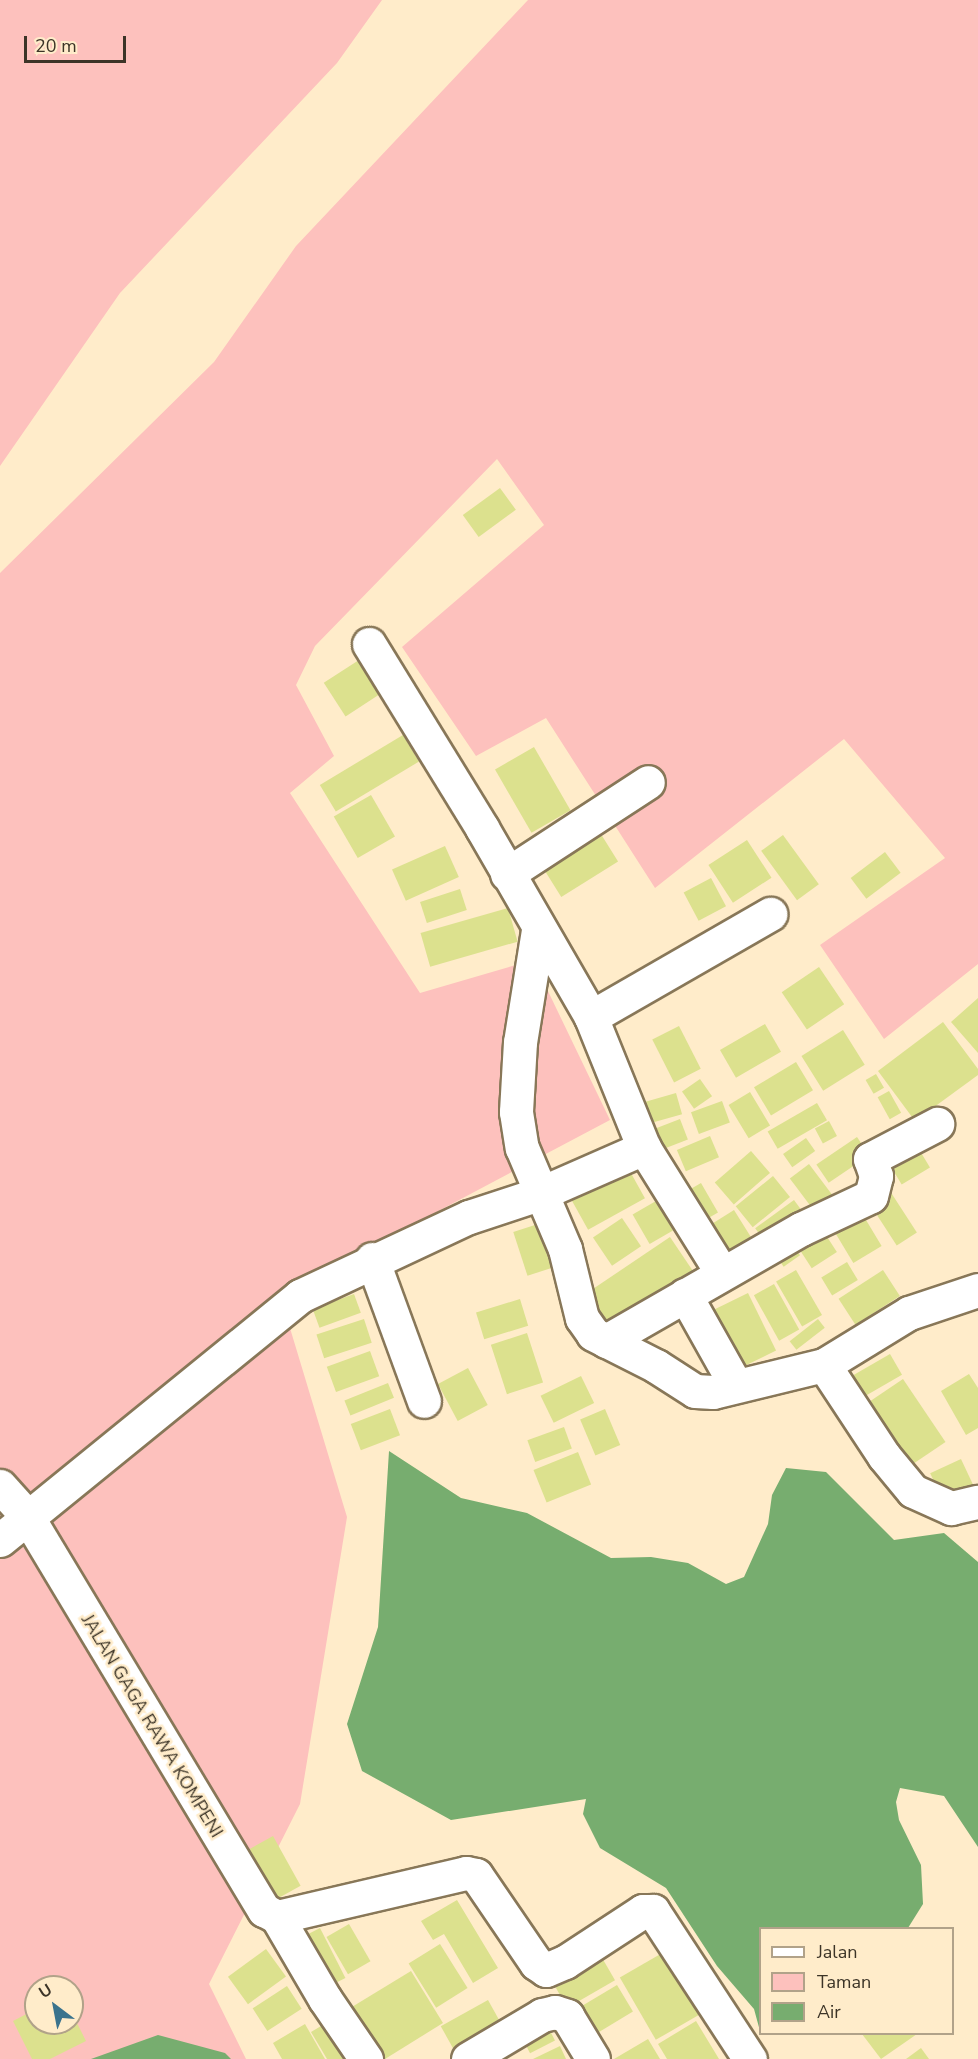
<!DOCTYPE html>
<html>
<head>
<meta charset="utf-8">
<style>
	body { margin:0 }
	#map { position:relative; width:978px; height:2059px; overflow:hidden; background:#ffecca; font-family:"Nunito Sans",sans-serif }
	div>[style] { position:absolute }
	.green>* { inset:0; background:#fdc1bd }
	.water>* { inset:0; background:#77ad6f }
	.building>* { inset:0; background:#dce18e; transform-origin:0 0 }
	.roads { filter:drop-shadow(2px 0 #887758) drop-shadow(-2px 0 #887758) drop-shadow(0 2px #887758) drop-shadow(0 -2px #887758) }
	.minor>* { height:33px; margin:-16.5px; padding:0 16.5px; transform-origin:16.5px; border-radius:16.5px; background:#fff }
	span { translate:-50% -50%; white-space:nowrap; text-align:center; line-height:1.15; -webkit-text-stroke:5px #ffecca; paint-order:stroke }
	.street-label { font-size:18px; color:#3c3427 }
	.legend { position:absolute; left:759px; top:1927px; width:195px; height:108px; box-sizing:border-box; background:#ffecca; border:2px solid #b1a289; margin:0; padding:8px 10px; list-style:none; font-size:18px; color:#3c3427 }
	.legend li { display:flex; align-items:center; gap:12px; height:30px }
	.legend b { width:30px; border:2px solid #b1a289 }
	.north { position:absolute; left:24px; top:1975px; width:60px; height:60px; box-sizing:border-box; background:#ffecca; border:2px solid #b1a289; border-radius:50%; rotate:328deg; font-size:16px; font-weight:700; line-height:24px; text-align:center; color:#3c3427 }
	.north::after { content:''; display:block; margin:auto; width:21px; height:27px; background:#3a738d; clip-path:polygon(50% 0,100% 100%,50% 72%,0 100%) }
	.scale { position:absolute; left:24px; top:36px; width:102px; height:27px; box-sizing:border-box; border:3px solid #3c3427; border-top:0; padding-left:8px; font-size:18px; line-height:21px; white-space:nowrap; color:#3c3427; -webkit-text-stroke:4px #ffecca; paint-order:stroke }
</style>
</head>
<body>
<div id="map">
	<div class="green">
		<div style="clip-path:polygon(0 0,382px 0,337px 63px,120px 293px,0 466px)"></div>
		<div style="clip-path:polygon(evenodd,528px 0,978px 0,978px 964px,884px 1039px,820px 945px,945px 858px,844px 739px,655px 888px,546px 718px,476px 756px,402px 647px,544px 525px,497px 459px,315px 646px,296px 685px,334px 756px,290px 793px,420px 993px,533px 960px,610px 1120px,280px 1295px,347px 1517px,300px 1804px,209px 1984px,246px 2059px,0 2059px,0 573px,214px 362px,296px 246px,528px 0,36px 1987px,72px 1987px,72px 2023px,36px 2023px,36px 1987px)"></div>
	</div>
	<div class="water">
		<div style="clip-path:polygon(389px 1451px,461px 1498px,527px 1513px,611px 1558px,651px 1557px,688px 1563px,726px 1584px,744px 1577px,768px 1524px,772px 1495px,786px 1468px,826px 1472px,894px 1540px,944px 1533px,978px 1562px,978px 1847px,944px 1796px,900px 1788px,896px 1802px,899px 1820px,921px 1865px,923px 1904px,908px 1928px,760px 1928px,760px 2031px,754px 2009px,717px 1966px,666px 1888px,600px 1848px,583px 1814px,586px 1799px,451px 1820px,362px 1771px,347px 1724px,378px 1627px)"></div>
		<div style="clip-path:polygon(158px 2035px,225px 2053px,231px 2059px,91px 2059px)"></div>
	</div>
	<div class="building">
		<div style="left:500px;top:488px;width:27px;height:46px;rotate:54deg"></div>
		<div style="left:359px;top:660px;width:40px;height:42px;rotate:57deg"></div>
		<div style="left:403px;top:735px;width:31px;height:97px;rotate:59deg"></div>
		<div style="left:534px;top:747px;width:73px;height:45px;rotate:60deg"></div>
		<div style="left:371px;top:795px;width:48px;height:43px;rotate:60deg"></div>
		<div style="left:599px;top:831px;width:36px;height:67px;rotate:58deg"></div>
		<div style="left:783px;top:835px;width:61px;height:27px;rotate:54deg"></div>
		<div style="left:747px;top:840px;width:45px;height:46px;rotate:57deg"></div>
		<div style="left:445px;top:846px;width:34px;height:58px;rotate:66deg"></div>
		<div style="left:885px;top:852px;width:26px;height:43px;rotate:53deg"></div>
		<div style="left:711px;top:878px;width:32px;height:31px;rotate:62deg"></div>
		<div style="left:460px;top:889px;width:22px;height:42px;rotate:72deg"></div>
		<div style="left:508px;top:908px;width:35px;height:91px;rotate:74deg"></div>
		<div style="left:819px;top:967px;width:45px;height:45px;rotate:56deg"></div>
		<div style="clip-path:polygon(978px 998px,978px 1053px,951px 1022px)"></div>
		<div style="clip-path:polygon(943px 1022px,978px 1069px,978px 1075px,915px 1121px,878px 1071px)"></div>
		<div style="left:765px;top:1024px;width:32px;height:52px;rotate:60deg"></div>
		<div style="left:679px;top:1026px;width:48px;height:30px;rotate:63deg"></div>
		<div style="left:843px;top:1030px;width:41px;height:49px;rotate:58deg"></div>
		<div style="left:796px;top:1062px;width:33px;height:49px;rotate:59deg"></div>
		<div style="left:876px;top:1074px;width:16px;height:12px;rotate:60deg"></div>
		<div style="left:700px;top:1079px;width:21px;height:22px;rotate:55deg"></div>
		<div style="left:889px;top:1091px;width:25px;height:13px;rotate:61deg"></div>
		<div style="left:750px;top:1092px;width:39px;height:25px;rotate:59deg"></div>
		<div style="left:676px;top:1093px;width:22px;height:38px;rotate:74deg"></div>
		<div style="left:722px;top:1101px;width:23px;height:33px;rotate:70deg"></div>
		<div style="left:817px;top:1103px;width:20px;height:57px;rotate:60deg"></div>
		<div style="left:680px;top:1119px;width:22px;height:29px;rotate:69deg"></div>
		<div style="left:829px;top:1121px;width:17px;height:16px;rotate:62deg"></div>
		<div style="left:710px;top:1136px;width:23px;height:36px;rotate:67deg"></div>
		<div style="left:857px;top:1137px;width:22px;height:49px;rotate:56deg"></div>
		<div style="left:806px;top:1138px;width:16px;height:28px;rotate:55deg"></div>
		<div style="left:914px;top:1141px;width:31px;height:33px;rotate:59deg"></div>
		<div style="left:751px;top:1151px;width:29px;height:48px;rotate:49deg"></div>
		<div style="left:809px;top:1164px;width:45px;height:24px;rotate:53deg"></div>
		<div style="left:627px;top:1166px;width:37px;height:65px;rotate:61deg"></div>
		<div style="left:773px;top:1176px;width:27px;height:48px;rotate:51deg"></div>
		<div style="left:701px;top:1183px;width:34px;height:26px;rotate:60deg"></div>
		<div style="left:888px;top:1188px;width:53px;height:24px;rotate:57deg"></div>
		<div style="left:794px;top:1200px;width:19px;height:48px;rotate:54deg"></div>
		<div style="left:656px;top:1201px;width:34px;height:27px;rotate:60deg"></div>
		<div style="left:734px;top:1210px;width:38px;height:31px;rotate:58deg"></div>
		<div style="left:860px;top:1210px;width:42px;height:33px;rotate:59deg"></div>
		<div style="left:622px;top:1218px;width:34px;height:35px;rotate:56deg"></div>
		<div style="left:538px;top:1224px;width:46px;height:26px;rotate:72deg"></div>
		<div style="left:820px;top:1226px;width:31px;height:30px;rotate:57deg"></div>
		<div style="left:670px;top:1237px;width:50px;height:102px;rotate:56deg"></div>
		<div style="left:788px;top:1238px;width:21px;height:20px;rotate:55deg"></div>
		<div style="left:847px;top:1262px;width:21px;height:30px;rotate:59deg"></div>
		<div style="left:796px;top:1270px;width:52px;height:23px;rotate:60deg"></div>
		<div style="left:883px;top:1270px;width:31px;height:53px;rotate:57deg"></div>
		<div style="left:774px;top:1284px;width:52px;height:23px;rotate:61deg"></div>
		<div style="left:748px;top:1293px;width:64px;height:46px;rotate:64deg"></div>
		<div style="left:354px;top:1294px;width:20px;height:44px;rotate:70deg"></div>
		<div style="left:520px;top:1299px;width:28px;height:46px;rotate:73deg"></div>
		<div style="left:364px;top:1319px;width:25px;height:50px;rotate:72deg"></div>
		<div style="left:818px;top:1319px;width:11px;height:36px;rotate:52deg"></div>
		<div style="left:527px;top:1333px;width:52px;height:38px;rotate:72deg"></div>
		<div style="left:370px;top:1351px;width:27px;height:46px;rotate:70deg"></div>
		<div style="left:890px;top:1354px;width:24px;height:43px;rotate:60deg"></div>
		<div style="left:468px;top:1368px;width:42px;height:34px;rotate:62deg"></div>
		<div style="clip-path:polygon(969px 1374px,978px 1388px,978px 1428px,966px 1435px,941px 1391px)"></div>
		<div style="left:581px;top:1376px;width:30px;height:45px;rotate:64deg"></div>
		<div style="left:903px;top:1379px;width:76px;height:46px;rotate:56deg"></div>
		<div style="left:388px;top:1383px;width:16px;height:47px;rotate:68deg"></div>
		<div style="left:390px;top:1409px;width:28px;height:42px;rotate:69deg"></div>
		<div style="left:605px;top:1409px;width:39px;height:27px;rotate:67deg"></div>
		<div style="left:564px;top:1427px;width:23px;height:39px;rotate:70deg"></div>
		<div style="left:578px;top:1452px;width:35px;height:48px;rotate:68deg"></div>
		<div style="left:961px;top:1459px;width:31px;height:34px;rotate:65deg"></div>
		<div style="left:273px;top:1836px;width:57px;height:33px;rotate:61deg"></div>
		<div style="clip-path:polygon(457px 1900px,498px 1968px,473px 1983px,444px 1934px,433px 1940px,421px 1921px)"></div>
		<div style="left:349px;top:1924px;width:43px;height:26px;rotate:60deg"></div>
		<div style="left:320px;top:1928px;width:56px;height:28px;rotate:63deg"></div>
		<div style="left:440px;top:1944px;width:52px;height:37px;rotate:58deg"></div>
		<div style="left:266px;top:1949px;width:34px;height:47px;rotate:54deg"></div>
		<div style="left:664px;top:1952px;width:72px;height:51px;rotate:60deg"></div>
		<div style="left:601px;top:1956px;width:28px;height:55px;rotate:60deg"></div>
		<div style="clip-path:polygon(411px 1971px,443px 2023px,385px 2059px,370px 2059px,342px 2013px)"></div>
		<div style="left:617px;top:1985px;width:31px;height:41px;rotate:59deg"></div>
		<div style="left:287px;top:1986px;width:27px;height:41px;rotate:57deg"></div>
		<div style="left:488px;top:2000px;width:31px;height:54px;rotate:61deg"></div>
		<div style="clip-path:polygon(36px 2009px,36px 2023px,72px 2023px,72px 2013px,86px 2041px,50px 2059px,32px 2059px,13px 2021px)"></div>
		<div style="clip-path:polygon(338px 2016px,364px 2059px,327px 2059px,311px 2032px)"></div>
		<div style="left:545px;top:2021px;width:22px;height:28px;rotate:63deg"></div>
		<div style="clip-path:polygon(696px 2021px,719px 2059px,667px 2059px,658px 2044px)"></div>
		<div style="clip-path:polygon(305px 2024px,325px 2059px,282px 2059px,273px 2043px)"></div>
		<div style="clip-path:polygon(862px 2034px,917px 2034px,881px 2059px)"></div>
		<div style="clip-path:polygon(648px 2039px,660px 2059px,614px 2059px)"></div>
		<div style="clip-path:polygon(560px 2046px,566px 2059px,533px 2059px)"></div>
		<div style="clip-path:polygon(921px 2048px,929px 2059px,906px 2059px)"></div>
	</div>
	<div class="roads">
		<div class="minor">
			<div style="left:369px;top:644px;width:216px;rotate:58.4deg"></div>
			<div style="left:482px;top:828px;width:218px;rotate:60deg"></div>
			<div style="left:591px;top:1017px;width:141px;rotate:68deg"></div>
			<div style="left:644px;top:1148px;width:147px;rotate:58deg"></div>
			<div style="left:507px;top:874px;width:168px;rotate:-33.1deg"></div>
			<div style="left:538px;top:930px;width:113px;rotate:99.1deg"></div>
			<div style="left:520px;top:1042px;width:70px;rotate:93.3deg"></div>
			<div style="left:516px;top:1112px;width:36px;rotate:81deg"></div>
			<div style="left:522px;top:1148px;width:110px;rotate:66.9deg"></div>
			<div style="left:565px;top:1249px;width:71px;rotate:76.2deg"></div>
			<div style="left:582px;top:1318px;width:19px;rotate:55deg"></div>
			<div style="left:593px;top:1334px;width:71px;rotate:26.9deg"></div>
			<div style="left:656px;top:1366px;width:46px;rotate:32.7deg"></div>
			<div style="left:695px;top:1391px;width:18px;rotate:3deg"></div>
			<div style="left:713px;top:1392px;width:114px;rotate:-13.7deg"></div>
			<div style="left:824px;top:1365px;width:109px;rotate:56.6deg"></div>
			<div style="left:884px;top:1456px;width:45px;rotate:50.4deg"></div>
			<div style="left:913px;top:1491px;width:42px;rotate:24.1deg"></div>
			<div style="left:951px;top:1508px;width:28px;rotate:-13deg"></div>
			<div style="left:591px;top:1017px;width:207px;rotate:-29.9deg"></div>
			<div style="left:372px;top:1259px;width:151px;rotate:69.9deg"></div>
			<div style="left:685px;top:1295px;width:104px;rotate:60.7deg"></div>
			<div style="left:606px;top:1341px;width:225px;rotate:-29.9deg"></div>
			<div style="left:801px;top:1229px;width:77px;rotate:-25.2deg"></div>
			<div style="left:871px;top:1196px;width:21px;rotate:-76deg"></div>
			<div style="left:876px;top:1176px;width:18px;rotate:-109deg"></div>
			<div style="left:870px;top:1159px;width:76px;rotate:-27.6deg"></div>
			<div style="left:824px;top:1365px;width:100px;rotate:-31.5deg"></div>
			<div style="left:909px;top:1313px;width:73px;rotate:-18.4deg"></div>
			<div style="left:0;top:1486px;width:40px;rotate:48deg"></div>
			<div style="left:27px;top:1516px;width:460px;rotate:59deg"></div>
			<div style="left:264px;top:1910px;width:15px;rotate:28deg"></div>
			<div style="left:277px;top:1917px;width:194px;rotate:-13.1deg"></div>
			<div style="left:466px;top:1873px;width:10px;rotate:11deg"></div>
			<div style="left:476px;top:1875px;width:107px;rotate:55.7deg"></div>
			<div style="left:536px;top:1963px;width:12px;rotate:35deg"></div>
			<div style="left:546px;top:1970px;width:21px;rotate:-23deg"></div>
			<div style="left:565px;top:1962px;width:93px;rotate:-33.2deg"></div>
			<div style="left:643px;top:1911px;width:10px"></div>
			<div style="left:653px;top:1911px;width:177px;rotate:56.8deg"></div>
			<div style="left:0;top:1540px;width:387px;rotate:-39.1deg"></div>
			<div style="left:300px;top:1296px;width:187px;rotate:-25.1deg"></div>
			<div style="left:469px;top:1217px;width:74px;rotate:-18.2deg"></div>
			<div style="left:539px;top:1194px;width:115px;rotate:-23.7deg"></div>
			<div style="left:277px;top:1917px;width:95px;rotate:59.7deg"></div>
			<div style="left:325px;top:1999px;width:73px;rotate:55.7deg"></div>
			<div style="left:468px;top:2059px;width:86px;rotate:-30.7deg"></div>
			<div style="left:542px;top:2015px;width:13px;rotate:-13deg"></div>
			<div style="left:555px;top:2012px;width:13px;rotate:18deg"></div>
			<div style="left:567px;top:2016px;width:50px;rotate:58.8deg"></div>
		</div>
	</div>
	<div class="street-label">
		<span style="left:152px;top:1726px;rotate:59deg">JALAN GAGA RAWA KOMPENI</span>
	</div>
	<ul class="legend">
	<li><b style="height:8px;background:#fff"></b>Jalan</li>
	<li><b style="height:16px;background:#fdc1bd"></b>Taman</li>
	<li><b style="height:16px;background:#77ad6f"></b>Air</li>
	</ul>
	<div class="north">U</div>
	<div class="scale">20 m</div>
</div>
</body>
</html>
